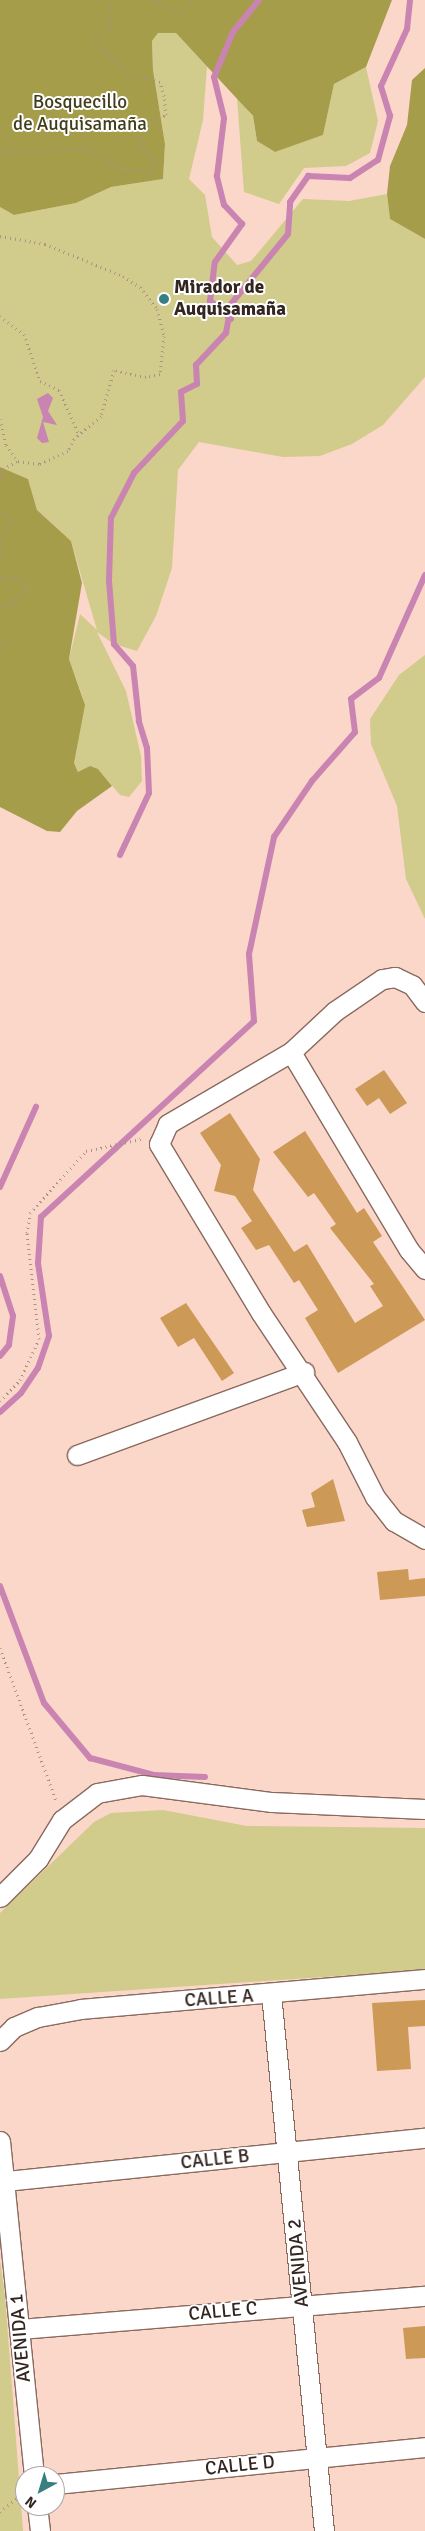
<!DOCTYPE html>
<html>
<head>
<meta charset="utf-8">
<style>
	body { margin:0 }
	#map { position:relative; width:425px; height:2531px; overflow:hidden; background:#fbd7c9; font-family:Signika,sans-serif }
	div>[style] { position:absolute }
	.green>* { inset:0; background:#d1cb8c }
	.forest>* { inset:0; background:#a69d4b }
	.water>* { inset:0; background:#c984b2 }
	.stream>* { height:6px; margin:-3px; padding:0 3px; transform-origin:3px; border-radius:3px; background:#c984b2 }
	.building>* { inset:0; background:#cc9956 }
	.path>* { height:3px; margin-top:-1.5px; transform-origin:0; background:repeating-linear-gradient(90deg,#ad9187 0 1px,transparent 0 5px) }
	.roads { filter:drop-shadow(1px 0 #8a6a5f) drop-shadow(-1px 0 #8a6a5f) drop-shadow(0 1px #8a6a5f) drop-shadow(0 -1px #8a6a5f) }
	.street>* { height:19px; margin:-9.5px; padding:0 9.5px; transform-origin:9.5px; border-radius:9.5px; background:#fff }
	.dots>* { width:14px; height:14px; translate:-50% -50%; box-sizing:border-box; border:2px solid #fff; border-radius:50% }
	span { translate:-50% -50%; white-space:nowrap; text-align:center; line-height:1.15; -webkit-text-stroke:4px #fff; paint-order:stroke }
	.park-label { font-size:19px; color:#423e1b }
	.poi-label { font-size:19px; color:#332520; font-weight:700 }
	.left { translate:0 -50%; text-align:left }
	.street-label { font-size:19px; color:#332520 }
	.north { position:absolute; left:15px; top:2466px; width:50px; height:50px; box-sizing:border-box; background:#fff; border:1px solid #ada8a6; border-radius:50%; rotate:219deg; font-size:14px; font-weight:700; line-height:20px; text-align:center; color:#332520 }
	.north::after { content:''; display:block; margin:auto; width:18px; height:22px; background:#377f80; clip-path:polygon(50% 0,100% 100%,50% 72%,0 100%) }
</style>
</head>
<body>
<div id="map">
	<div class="green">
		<div style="clip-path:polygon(158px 33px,176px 33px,207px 66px,203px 120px,189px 179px,205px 195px,212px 237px,237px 265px,251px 261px,303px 199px,349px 201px,387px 194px,390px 219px,425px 239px,425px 377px,383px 425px,352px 444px,320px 456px,283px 457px,199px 442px,178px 470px,172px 568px,156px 616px,137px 651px,114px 644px,97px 632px,126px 691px,141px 756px,142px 781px,129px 797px,120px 795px,98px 769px,78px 772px,74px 763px,83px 698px,69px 659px,80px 614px,97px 630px,71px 541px,37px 510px,28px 479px,0 467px,0 207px,14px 215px,76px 203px,111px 187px,163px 179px,165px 144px,153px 70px,152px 41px)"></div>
		<div style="clip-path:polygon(366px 67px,378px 121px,370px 153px,346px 166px,304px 168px,279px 204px,244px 192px,237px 98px,253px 117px,257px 141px,275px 152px,323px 135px,334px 84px)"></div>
		<div style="clip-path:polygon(425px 655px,425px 919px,406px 879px,397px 806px,371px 744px,370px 719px,399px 675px)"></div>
		<div style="clip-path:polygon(163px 1810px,247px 1826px,425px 1828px,425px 1970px,0 1999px,0 1913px,94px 1822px,111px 1813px)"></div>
		<div style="clip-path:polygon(0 2260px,5px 2296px,23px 2531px,0 2531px)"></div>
	</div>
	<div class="forest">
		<div style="clip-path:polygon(0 0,392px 0,366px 67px,334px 84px,323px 135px,275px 152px,257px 141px,253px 116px,176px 33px,158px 33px,152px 41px,153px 70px,165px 144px,163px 179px,111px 187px,76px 203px,14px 215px,0 207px)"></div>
		<div style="clip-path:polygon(425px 68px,425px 239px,390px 219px,387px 194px,390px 166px,407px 125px,412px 80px)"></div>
		<div style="clip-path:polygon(0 467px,28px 479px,37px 510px,71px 541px,82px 583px,69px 659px,85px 705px,74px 763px,78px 772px,90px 766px,98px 769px,112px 786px,77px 811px,60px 832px,47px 831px,0 807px)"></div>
	</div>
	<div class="water">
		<div style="clip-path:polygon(48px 393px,53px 398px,48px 411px,57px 425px,43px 422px,49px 442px,42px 443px,37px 438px,43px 417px,37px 399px)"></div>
	</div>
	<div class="stream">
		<div style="left:231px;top:319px;width:28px;rotate:-139deg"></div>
		<div style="left:210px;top:301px;width:39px;rotate:-83deg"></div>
		<div style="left:215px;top:262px;width:47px;rotate:-54.6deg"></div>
		<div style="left:242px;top:224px;width:26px;rotate:-133deg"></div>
		<div style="left:224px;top:205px;width:30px;rotate:-104deg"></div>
		<div style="left:217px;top:176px;width:58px;rotate:-83.1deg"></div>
		<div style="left:224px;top:118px;width:42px;rotate:-103.7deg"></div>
		<div style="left:214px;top:77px;width:49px;rotate:-67.1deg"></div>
		<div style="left:233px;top:32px;width:41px;rotate:-50.9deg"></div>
		<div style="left:120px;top:855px;width:68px;rotate:-64.9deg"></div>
		<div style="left:149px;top:793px;width:45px;rotate:-92.5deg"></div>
		<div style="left:147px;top:748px;width:28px;rotate:-107deg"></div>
		<div style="left:139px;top:721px;width:55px;rotate:-96.2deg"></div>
		<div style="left:133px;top:666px;width:29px;rotate:-131deg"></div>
		<div style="left:114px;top:644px;width:64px;rotate:-94.5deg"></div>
		<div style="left:109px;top:580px;width:62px;rotate:-88.2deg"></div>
		<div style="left:111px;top:518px;width:51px;rotate:-62.9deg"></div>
		<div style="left:134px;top:473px;width:71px;rotate:-46.7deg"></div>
		<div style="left:183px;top:421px;width:29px;rotate:-94deg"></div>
		<div style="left:181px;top:392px;width:18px;rotate:-27deg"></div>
		<div style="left:197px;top:384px;width:19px;rotate:-93deg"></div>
		<div style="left:196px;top:365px;width:44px;rotate:-46.8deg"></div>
		<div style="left:226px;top:333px;width:29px;rotate:-80deg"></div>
		<div style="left:231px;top:304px;width:90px;rotate:-50.8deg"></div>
		<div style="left:288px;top:234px;width:32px;rotate:-86deg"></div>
		<div style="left:290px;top:202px;width:32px;rotate:-55deg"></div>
		<div style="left:308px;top:176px;width:42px;rotate:2.7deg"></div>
		<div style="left:350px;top:178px;width:33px;rotate:-33deg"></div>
		<div style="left:378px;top:160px;width:46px;rotate:-74.7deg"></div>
		<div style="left:390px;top:116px;width:31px;rotate:-107deg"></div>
		<div style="left:381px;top:86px;width:63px;rotate:-65.5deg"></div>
		<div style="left:407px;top:29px;width:29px;rotate:-84deg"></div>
		<div style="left:0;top:1187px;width:88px;rotate:-65.8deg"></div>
		<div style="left:0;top:1276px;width:42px;rotate:72deg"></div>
		<div style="left:13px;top:1316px;width:29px;rotate:98deg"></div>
		<div style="left:9px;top:1345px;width:14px;rotate:129deg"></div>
		<div style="left:0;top:1412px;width:28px;rotate:-42deg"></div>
		<div style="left:21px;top:1393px;width:30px;rotate:-56deg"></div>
		<div style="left:38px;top:1368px;width:34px;rotate:-71deg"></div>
		<div style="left:49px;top:1336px;width:74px;rotate:-98.6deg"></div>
		<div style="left:38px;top:1263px;width:46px;rotate:-86.3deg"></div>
		<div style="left:41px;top:1217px;width:289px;rotate:-42.6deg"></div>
		<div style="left:254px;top:1021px;width:67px;rotate:-94.3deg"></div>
		<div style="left:249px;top:954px;width:120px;rotate:-77.9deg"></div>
		<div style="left:274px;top:837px;width:68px;rotate:-55.8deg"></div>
		<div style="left:312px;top:781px;width:65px;rotate:-48.7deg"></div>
		<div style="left:355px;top:732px;width:33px;rotate:-97deg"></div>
		<div style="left:351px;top:699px;width:35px;rotate:-37deg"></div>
		<div style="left:379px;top:678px;width:113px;rotate:-65.9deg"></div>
		<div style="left:0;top:1586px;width:125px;rotate:69.4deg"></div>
		<div style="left:44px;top:1703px;width:72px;rotate:50.1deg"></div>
		<div style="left:90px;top:1758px;width:66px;rotate:14.9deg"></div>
		<div style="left:154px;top:1775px;width:51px;rotate:2.2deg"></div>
	</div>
	<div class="building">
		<div style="clip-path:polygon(384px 1070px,407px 1103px,390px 1114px,379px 1098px,367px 1106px,355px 1089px)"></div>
		<div style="clip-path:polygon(230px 1113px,260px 1159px,253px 1190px,294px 1252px,307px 1244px,355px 1323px,383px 1306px,370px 1286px,374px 1284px,330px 1228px,336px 1224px,314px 1193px,308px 1197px,273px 1152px,305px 1131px,357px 1213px,364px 1208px,382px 1236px,373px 1242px,425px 1320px,338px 1373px,305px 1318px,318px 1310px,299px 1280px,294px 1283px,269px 1245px,256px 1250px,241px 1228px,252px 1221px,235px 1196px,214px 1191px,221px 1165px,200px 1133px)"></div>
		<div style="clip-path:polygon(186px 1303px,234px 1373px,222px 1381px,194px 1338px,178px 1347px,160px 1318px)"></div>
		<div style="clip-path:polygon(333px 1479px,345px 1521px,307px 1527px,302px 1510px,315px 1507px,311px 1493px)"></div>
		<div style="clip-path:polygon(408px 1569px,409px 1580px,425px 1578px,425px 1596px,380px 1600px,377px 1572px)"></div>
		<div style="clip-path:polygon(425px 2000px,425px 2026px,408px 2027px,411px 2069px,377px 2071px,372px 2003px)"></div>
		<div style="clip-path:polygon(425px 2326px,425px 2358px,406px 2359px,403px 2328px)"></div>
	</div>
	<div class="path">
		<div style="left:152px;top:0;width:34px;rotate:21deg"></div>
		<div style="left:184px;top:12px;width:14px;rotate:-56deg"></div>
		<div style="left:0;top:153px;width:86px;rotate:-3.3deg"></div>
		<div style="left:86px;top:148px;width:42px;rotate:30.3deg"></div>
		<div style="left:122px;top:169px;width:27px;rotate:4deg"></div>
		<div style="left:149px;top:171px;width:11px;rotate:-56deg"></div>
		<div style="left:155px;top:162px;width:21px;rotate:-131deg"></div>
		<div style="left:141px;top:146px;width:19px;rotate:-90deg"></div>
		<div style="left:141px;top:127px;width:28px;rotate:-26deg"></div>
		<div style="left:166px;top:115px;width:19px;rotate:-96deg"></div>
		<div style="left:164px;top:96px;width:15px;rotate:-106deg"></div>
		<div style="left:160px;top:82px;width:34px;rotate:-163deg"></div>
		<div style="left:127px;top:72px;width:46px;rotate:-135.9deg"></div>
		<div style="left:94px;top:40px;width:21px;rotate:-37deg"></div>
		<div style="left:111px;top:27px;width:21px;rotate:-95deg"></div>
		<div style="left:109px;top:6px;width:8px;rotate:-45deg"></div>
		<div style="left:0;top:236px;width:46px;rotate:10.1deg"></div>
		<div style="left:45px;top:244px;width:84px;rotate:22.3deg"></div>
		<div style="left:123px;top:276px;width:20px;rotate:33deg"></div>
		<div style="left:140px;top:287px;width:28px;rotate:52deg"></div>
		<div style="left:157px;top:309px;width:28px;rotate:75deg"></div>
		<div style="left:164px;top:336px;width:38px;rotate:96deg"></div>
		<div style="left:160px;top:374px;width:14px;rotate:168deg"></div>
		<div style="left:146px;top:377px;width:33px;rotate:-168deg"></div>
		<div style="left:114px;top:370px;width:48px;rotate:105.8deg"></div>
		<div style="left:101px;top:416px;width:35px;rotate:140deg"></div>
		<div style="left:74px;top:439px;width:13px;rotate:117deg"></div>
		<div style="left:68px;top:451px;width:32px;rotate:156deg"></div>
		<div style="left:39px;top:464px;width:22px;rotate:-172deg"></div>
		<div style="left:17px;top:461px;width:16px;rotate:150deg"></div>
		<div style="left:3px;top:469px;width:17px;rotate:100deg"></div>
		<div style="left:0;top:316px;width:30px;rotate:37deg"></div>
		<div style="left:24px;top:334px;width:50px;rotate:71.2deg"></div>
		<div style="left:40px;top:381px;width:21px;rotate:25deg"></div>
		<div style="left:59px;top:390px;width:49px;rotate:66deg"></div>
		<div style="left:0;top:419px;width:27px;rotate:77deg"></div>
		<div style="left:6px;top:445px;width:19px;rotate:55deg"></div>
		<div style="left:0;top:508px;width:16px;rotate:50deg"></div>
		<div style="left:10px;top:520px;width:20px;rotate:117deg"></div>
		<div style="left:1px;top:538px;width:23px;rotate:92deg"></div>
		<div style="left:0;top:578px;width:18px"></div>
		<div style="left:18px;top:578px;width:14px;rotate:36deg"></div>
		<div style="left:29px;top:586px;width:22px;rotate:129deg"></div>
		<div style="left:15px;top:603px;width:16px;rotate:162deg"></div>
		<div style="left:0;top:633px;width:10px;rotate:45deg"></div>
		<div style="left:7px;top:640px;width:12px;rotate:125deg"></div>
		<div style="left:0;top:1401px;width:29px;rotate:-46deg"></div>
		<div style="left:20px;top:1380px;width:45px;rotate:-65.1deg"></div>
		<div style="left:39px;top:1339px;width:107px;rotate:-96.5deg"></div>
		<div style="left:27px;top:1233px;width:20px;rotate:-81deg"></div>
		<div style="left:30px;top:1213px;width:84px;rotate:-47.9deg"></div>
		<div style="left:86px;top:1151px;width:56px;rotate:-12.3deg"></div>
		<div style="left:0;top:1648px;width:162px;rotate:69.8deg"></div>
		<div style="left:0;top:2512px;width:27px;rotate:-39deg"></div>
	</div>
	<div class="roads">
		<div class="street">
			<div style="left:425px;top:1002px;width:21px;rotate:-127deg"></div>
			<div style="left:412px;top:985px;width:19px;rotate:-155deg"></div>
			<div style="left:395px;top:977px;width:13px;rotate:171deg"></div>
			<div style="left:382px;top:979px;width:57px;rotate:145.8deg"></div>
			<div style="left:335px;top:1011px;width:60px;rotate:137deg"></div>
			<div style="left:291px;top:1052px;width:143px;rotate:149.7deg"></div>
			<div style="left:168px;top:1124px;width:22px;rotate:114deg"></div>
			<div style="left:159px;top:1144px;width:197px;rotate:58.9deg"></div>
			<div style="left:261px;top:1313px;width:155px;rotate:56.3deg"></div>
			<div style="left:347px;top:1442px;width:62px;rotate:63deg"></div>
			<div style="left:375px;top:1497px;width:31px;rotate:52deg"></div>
			<div style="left:394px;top:1521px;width:36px;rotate:30deg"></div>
			<div style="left:291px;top:1052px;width:230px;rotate:59.2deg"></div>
			<div style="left:409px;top:1250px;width:25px;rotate:50deg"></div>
			<div style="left:77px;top:1455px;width:242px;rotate:-20.1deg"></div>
			<div style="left:0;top:1897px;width:54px;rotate:-45deg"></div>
			<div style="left:38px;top:1859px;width:46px;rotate:-58.4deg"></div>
			<div style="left:62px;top:1820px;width:44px;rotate:-37.6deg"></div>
			<div style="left:97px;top:1793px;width:46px;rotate:-10.1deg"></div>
			<div style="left:142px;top:1785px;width:131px;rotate:7.5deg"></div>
			<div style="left:272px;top:1802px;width:153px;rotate:2.6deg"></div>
			<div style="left:271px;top:1994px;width:540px;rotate:84.36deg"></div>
			<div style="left:0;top:2041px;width:20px;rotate:-45deg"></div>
			<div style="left:14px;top:2027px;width:26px;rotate:-23deg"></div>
			<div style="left:38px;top:2017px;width:44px;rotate:-10.5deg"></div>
			<div style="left:81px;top:2009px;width:345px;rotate:-5deg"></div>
			<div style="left:0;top:2141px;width:337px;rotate:84.2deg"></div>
			<div style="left:6px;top:2181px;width:421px;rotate:-5.9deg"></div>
			<div style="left:20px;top:2329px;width:406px;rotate:-4.7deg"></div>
			<div style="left:55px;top:2484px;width:372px;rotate:-5.7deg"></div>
			<div style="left:37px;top:2506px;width:25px;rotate:83deg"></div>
		</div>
	</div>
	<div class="dots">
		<div style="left:164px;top:299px;background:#377f80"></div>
	</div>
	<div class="park-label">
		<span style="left:80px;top:114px">Bosquecillo<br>de Auquisamaña</span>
	</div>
	<div class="poi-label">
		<span class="left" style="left:174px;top:299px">Mirador de<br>Auquisamaña</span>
	</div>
	<div class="street-label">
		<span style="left:219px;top:1999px;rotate:-4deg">CALLE A</span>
		<span style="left:215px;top:2160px;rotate:-6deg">CALLE B</span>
		<span style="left:299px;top:2263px;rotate:-95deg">AVENIDA 2</span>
		<span style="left:223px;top:2312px;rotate:-5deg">CALLE C</span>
		<span style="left:21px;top:2338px;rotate:-95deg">AVENIDA 1</span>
		<span style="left:240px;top:2466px;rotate:-6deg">CALLE D</span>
	</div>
	<div class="north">N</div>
</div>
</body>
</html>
